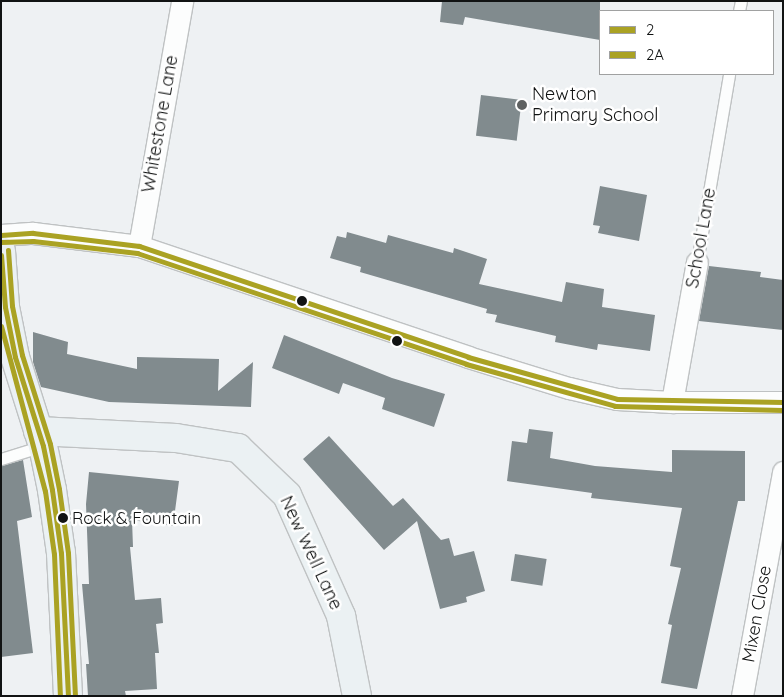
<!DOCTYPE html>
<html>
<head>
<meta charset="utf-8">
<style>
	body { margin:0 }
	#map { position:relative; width:784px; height:697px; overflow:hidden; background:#eef1f3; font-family:Quicksand,sans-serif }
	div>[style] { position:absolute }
	.building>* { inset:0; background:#818b8e; transform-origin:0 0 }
	.roads { filter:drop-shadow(1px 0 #bfc2c3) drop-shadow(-1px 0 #bfc2c3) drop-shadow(0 1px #bfc2c3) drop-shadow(0 -1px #bfc2c3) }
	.lane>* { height:11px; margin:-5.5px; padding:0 5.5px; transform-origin:5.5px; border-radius:5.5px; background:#fcfdfd }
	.street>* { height:21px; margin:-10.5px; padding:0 10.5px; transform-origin:10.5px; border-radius:10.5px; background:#fcfdfd }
	.secondary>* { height:28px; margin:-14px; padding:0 14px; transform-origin:14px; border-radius:14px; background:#ebf1f3 }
	.bus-1>* { height:5px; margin:-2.5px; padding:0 2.5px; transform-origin:2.5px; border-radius:2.5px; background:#aaa223 }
	.bus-2>* { height:5px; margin:-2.5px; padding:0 2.5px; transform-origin:2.5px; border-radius:2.5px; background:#aaa223 }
	.bus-3>* { height:5px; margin:-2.5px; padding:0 2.5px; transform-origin:2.5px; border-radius:2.5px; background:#aaa223 }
	.dots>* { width:14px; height:14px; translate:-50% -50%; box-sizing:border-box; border:2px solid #fff; border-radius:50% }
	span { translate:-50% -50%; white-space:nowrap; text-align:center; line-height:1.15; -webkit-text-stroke:5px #fff; paint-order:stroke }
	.bus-label { font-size:17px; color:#111313 }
	.left { translate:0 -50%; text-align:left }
	.poi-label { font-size:18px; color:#111313 }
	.street-label { font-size:18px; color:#111313 }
	.frame { position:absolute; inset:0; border:2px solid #111313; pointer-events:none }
	.legend { position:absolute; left:599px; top:10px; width:175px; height:65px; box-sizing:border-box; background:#fff; border:1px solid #a0a1a1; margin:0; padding:6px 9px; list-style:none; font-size:15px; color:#111313 }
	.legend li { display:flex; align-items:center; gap:10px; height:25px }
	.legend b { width:25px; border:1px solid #a0a1a1 }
</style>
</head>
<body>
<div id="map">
	<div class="building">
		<div style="clip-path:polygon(442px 1px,600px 1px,600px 40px,465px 17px,463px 25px,440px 22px)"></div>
		<div style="left:481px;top:95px;width:41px;height:41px;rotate:7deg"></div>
		<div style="clip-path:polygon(600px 186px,647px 195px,639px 241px,598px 233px,600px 226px,593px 225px)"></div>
		<div style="clip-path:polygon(347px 232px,386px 243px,388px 235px,453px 253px,454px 248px,487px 259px,479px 284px,562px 302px,566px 282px,604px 289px,602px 307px,655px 315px,650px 351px,598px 344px,597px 350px,555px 342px,556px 336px,495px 322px,497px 315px,486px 313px,487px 309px,360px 272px,361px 267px,330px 258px,337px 236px,346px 238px)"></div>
		<div style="clip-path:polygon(709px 266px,761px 272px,760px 277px,783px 280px,783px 330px,699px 321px)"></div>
		<div style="clip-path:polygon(33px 332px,68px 342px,67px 354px,137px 369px,137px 357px,219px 359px,218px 391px,253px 362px,251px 407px,109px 402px,41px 387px,33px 362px)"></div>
		<div style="clip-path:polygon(284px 335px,392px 378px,445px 394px,434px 427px,382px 409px,385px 398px,343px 383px,339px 394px,272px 368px)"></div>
		<div style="clip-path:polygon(529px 429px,553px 432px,550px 458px,595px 466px,672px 472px,672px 450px,745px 451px,745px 501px,738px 501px,697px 689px,661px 683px,672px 625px,668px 624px,681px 568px,670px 566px,682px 508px,591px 498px,592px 493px,507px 481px,512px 441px,527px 443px)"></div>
		<div style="clip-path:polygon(329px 436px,393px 506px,403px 498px,441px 540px,449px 538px,454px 556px,474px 551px,485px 591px,466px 597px,467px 602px,440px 609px,417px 521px,384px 550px,303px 459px)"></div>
		<div style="clip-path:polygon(23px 460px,32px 517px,17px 521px,33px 653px,1px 657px,1px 466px)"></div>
		<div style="clip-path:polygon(89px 472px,179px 481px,173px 526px,132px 520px,133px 547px,130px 547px,135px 600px,161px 598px,163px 623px,156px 624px,159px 653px,155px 653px,157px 689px,125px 691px,126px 696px,88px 696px,86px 664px,89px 664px,82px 584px,89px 584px,86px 504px)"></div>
		<div style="left:515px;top:554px;width:32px;height:27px;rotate:9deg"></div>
	</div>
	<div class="roads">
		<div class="lane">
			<div style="left:739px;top:11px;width:10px;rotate:-79deg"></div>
			<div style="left:697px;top:262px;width:191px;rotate:-80.3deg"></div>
			<div style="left:1px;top:459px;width:44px;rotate:-17.2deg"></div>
		</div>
		<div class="street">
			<div style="left:1px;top:235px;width:32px;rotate:-4deg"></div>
			<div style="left:33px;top:233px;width:107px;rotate:7deg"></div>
			<div style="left:139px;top:246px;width:347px;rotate:18.6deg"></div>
			<div style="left:468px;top:357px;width:106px;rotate:17.1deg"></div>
			<div style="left:569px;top:388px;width:49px;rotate:12.9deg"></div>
			<div style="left:617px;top:399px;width:55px;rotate:3.1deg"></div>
			<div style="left:672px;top:402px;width:111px"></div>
			<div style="left:139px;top:246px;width:249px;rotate:-80deg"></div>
			<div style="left:672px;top:402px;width:142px;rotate:-79.9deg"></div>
			<div style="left:742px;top:696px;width:228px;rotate:-79.6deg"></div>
		</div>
		<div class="secondary">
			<div style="left:1px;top:251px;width:56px;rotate:85.9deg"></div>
			<div style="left:5px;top:307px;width:51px;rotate:78.7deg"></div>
			<div style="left:15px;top:357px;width:93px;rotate:72.5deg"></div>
			<div style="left:43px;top:446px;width:45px;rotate:78.4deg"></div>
			<div style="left:52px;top:490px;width:64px;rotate:81.9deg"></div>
			<div style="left:61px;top:553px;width:143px;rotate:87.2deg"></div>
			<div style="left:38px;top:431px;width:138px;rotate:2.9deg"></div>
			<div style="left:176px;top:438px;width:63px;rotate:9.2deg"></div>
			<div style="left:238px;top:448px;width:68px;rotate:43.8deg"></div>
			<div style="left:287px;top:495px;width:133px;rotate:65.9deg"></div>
			<div style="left:341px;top:616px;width:82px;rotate:78.7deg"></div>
		</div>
	</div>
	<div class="bus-1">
		<div style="left:1px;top:235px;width:32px;rotate:-4deg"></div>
		<div style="left:33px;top:233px;width:107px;rotate:7deg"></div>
		<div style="left:139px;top:246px;width:347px;rotate:18.6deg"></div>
		<div style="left:468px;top:357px;width:155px;rotate:15.7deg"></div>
		<div style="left:617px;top:399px;width:166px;rotate:1deg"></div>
		<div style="left:1px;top:255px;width:52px;rotate:85.6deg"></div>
		<div style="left:5px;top:307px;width:51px;rotate:78.7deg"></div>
		<div style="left:15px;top:357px;width:93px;rotate:72.5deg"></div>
		<div style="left:43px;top:446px;width:45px;rotate:78.4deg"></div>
		<div style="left:52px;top:490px;width:64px;rotate:81.9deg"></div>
		<div style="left:61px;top:553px;width:143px;rotate:87.2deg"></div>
	</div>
	<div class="bus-2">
		<div style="left:1px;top:242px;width:32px;rotate:-2deg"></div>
		<div style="left:33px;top:241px;width:105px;rotate:6.6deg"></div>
		<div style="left:137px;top:253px;width:347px;rotate:18.6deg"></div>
		<div style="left:466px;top:364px;width:155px;rotate:15.7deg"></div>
		<div style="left:615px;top:406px;width:168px;rotate:1.4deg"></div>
		<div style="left:1px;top:326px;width:171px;rotate:75.1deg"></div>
		<div style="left:45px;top:491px;width:64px;rotate:81.9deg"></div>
		<div style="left:54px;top:554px;width:142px;rotate:87.6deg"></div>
	</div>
	<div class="bus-3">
		<div style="left:8px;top:250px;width:56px;rotate:85.9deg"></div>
		<div style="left:12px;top:306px;width:50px;rotate:78.5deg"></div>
		<div style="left:22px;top:355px;width:93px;rotate:72.5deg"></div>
		<div style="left:50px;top:444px;width:46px;rotate:78.7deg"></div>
		<div style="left:59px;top:489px;width:65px;rotate:82deg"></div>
		<div style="left:68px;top:553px;width:143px;rotate:87.2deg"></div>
	</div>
	<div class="dots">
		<div style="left:522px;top:105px;background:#5e6161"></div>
		<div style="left:302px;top:301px;background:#111313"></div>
		<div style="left:397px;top:341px;background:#111313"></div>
		<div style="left:63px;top:518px;background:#111313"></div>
	</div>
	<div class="bus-label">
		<span class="left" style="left:72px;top:518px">Rock &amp; Fountain</span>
	</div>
	<div class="poi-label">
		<span class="left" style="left:532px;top:105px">Newton<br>Primary School</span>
	</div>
	<div class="street-label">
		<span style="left:160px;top:124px;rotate:-80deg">Whitestone Lane</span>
		<span style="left:701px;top:238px;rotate:-80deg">School Lane</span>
		<span style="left:311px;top:553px;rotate:65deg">New Well Lane</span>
		<span style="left:757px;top:614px;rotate:-80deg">Mixen Close</span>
	</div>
	<div class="frame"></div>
	<ul class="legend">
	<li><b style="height:6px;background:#aaa223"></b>2</li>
	<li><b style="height:6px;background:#aaa223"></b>2A</li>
	</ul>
</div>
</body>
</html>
